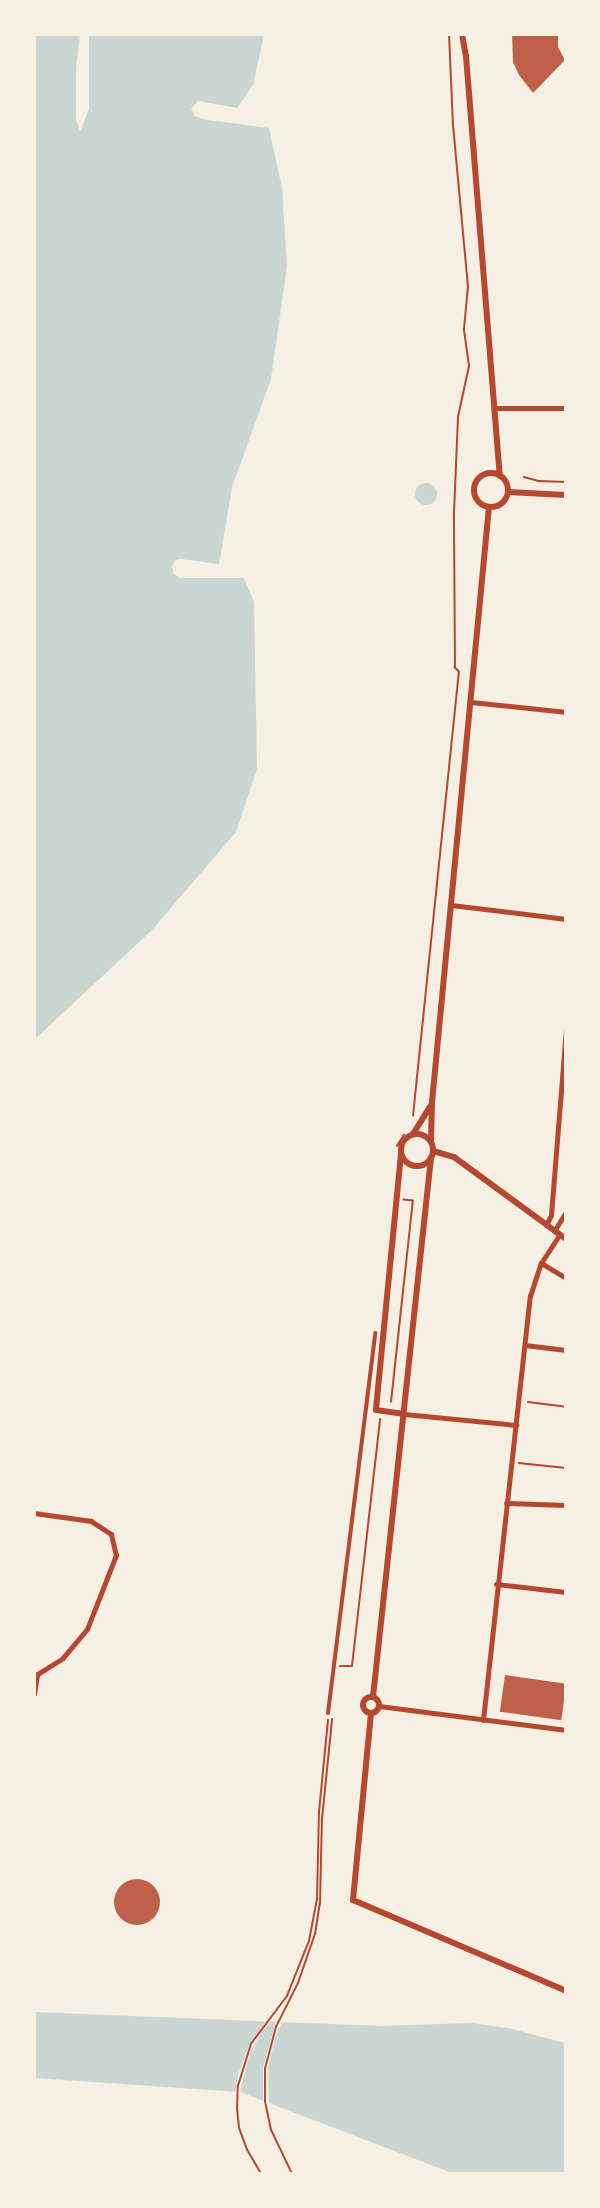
<!DOCTYPE html>
<html>
<head>
<meta charset="utf-8">
<style>
	body { margin:0 }
	#map { position:relative; width:600px; height:2208px; overflow:hidden; background:#f6efe4; font-family:"Source Serif 4",serif }
	div>[style] { position:absolute }
	.water>* { inset:0; background:#c9d6d2 }
	.round { border-radius:50% }
	.pier>* { inset:0; background:#f6efe4 }
	.building>* { inset:0; background:#bf614a; transform-origin:0 0 }
	.path>* { height:1.5px; margin:-0.75px; padding:0 0.75px; transform-origin:0.75px; border-radius:0.75px; background:#b5482f }
	.pedestrian>* { height:4px; margin:-2px; padding:0 2px; transform-origin:2px; border-radius:2px; background:#b5482f }
	.minor>* { height:5px; margin:-2.5px; padding:0 2.5px; transform-origin:2.5px; border-radius:2.5px; background:#b5482f }
	.tertiary>* { height:6px; margin:-3px; padding:0 3px; transform-origin:3px; border-radius:3px; background:#b5482f }
	.tertiary>.ring { margin:-3px; padding:0; box-sizing:content-box; background:none; border:6px solid #b5482f; border-radius:50% }
	span { translate:-50% -50%; white-space:nowrap; text-align:center; line-height:1.15; -webkit-text-stroke:5px #f6efe4; paint-order:stroke }
	.frame { position:absolute; inset:0; border:36px solid #f6efe4; pointer-events:none }
</style>
</head>
<body>
<div id="map">
	<div class="water">
		<div style="clip-path:polygon(35px 35px,264px 35px,253px 85px,237px 108px,198px 101px,191px 109px,195px 116px,207px 120px,269px 128px,282px 188px,287px 266px,271px 379px,232px 487px,219px 564px,181px 559px,175px 560px,172px 567px,174px 574px,180px 578px,244px 578px,254px 602px,257px 769px,236px 832px,151px 931px,35px 1039px)"></div>
		<div class="round" style="left:415px;top:483px;width:22px;height:22px"></div>
		<div style="clip-path:polygon(34px 2012px,381px 2026px,470px 2023px,508px 2028px,565px 2043px,565px 2173px,452px 2173px,240px 2092px,35px 2078px)"></div>
	</div>
	<div class="pier">
		<div style="clip-path:polygon(80px 35px,89px 35px,89px 109px,80px 132px,76px 119px,76px 68px)"></div>
		<div style="clip-path:polygon(269px 2017px,275px 2017px,263px 2030px,250px 2052px,239px 2095px,235px 2095px,238px 2075px,249px 2045px)"></div>
		<div style="clip-path:polygon(277px 2018px,284px 2018px,276px 2035px,268px 2067px,269px 2107px,263px 2103px,263px 2067px)"></div>
	</div>
	<div class="building">
		<div style="clip-path:polygon(512px 34px,558px 34px,558px 47px,565px 60px,533px 93px,519px 75px,513px 62px)"></div>
		<div style="left:505px;top:1675px;width:62px;height:37px;rotate:8deg"></div>
		<div class="round" style="left:114px;top:1879px;width:46px;height:46px"></div>
	</div>
	<div class="path">
		<div style="left:524px;top:477px;width:16px;rotate:15deg"></div>
		<div style="left:539px;top:481px;width:27px;rotate:2deg"></div>
		<div style="left:413px;top:1116px;width:446px;rotate:-84.1deg"></div>
		<div style="left:459px;top:672px;width:6px;rotate:-135deg"></div>
		<div style="left:455px;top:668px;width:155px;rotate:-90.4deg"></div>
		<div style="left:454px;top:513px;width:96px;rotate:-87.6deg"></div>
		<div style="left:458px;top:417px;width:52px;rotate:-77.8deg"></div>
		<div style="left:469px;top:366px;width:37px;rotate:-98deg"></div>
		<div style="left:464px;top:329px;width:42px;rotate:-84.6deg"></div>
		<div style="left:468px;top:287px;width:162px;rotate:-95.3deg"></div>
		<div style="left:453px;top:126px;width:92px;rotate:-92.5deg"></div>
		<div style="left:397px;top:1146px;width:13px;rotate:-58deg"></div>
		<div style="left:391px;top:1402px;width:202px;rotate:-83.8deg"></div>
		<div style="left:413px;top:1201px;width:9px;rotate:-174deg"></div>
		<div style="left:528px;top:1402px;width:38px;rotate:7deg"></div>
		<div style="left:519px;top:1463px;width:47px;rotate:6.1deg"></div>
		<div style="left:340px;top:1666px;width:12px"></div>
		<div style="left:352px;top:1666px;width:248px;rotate:-83.5deg"></div>
		<div style="left:261px;top:2174px;width:28px;rotate:-120deg"></div>
		<div style="left:247px;top:2150px;width:23px;rotate:-110deg"></div>
		<div style="left:239px;top:2128px;width:19px;rotate:-96deg"></div>
		<div style="left:237px;top:2109px;width:23px;rotate:-88deg"></div>
		<div style="left:238px;top:2086px;width:44px;rotate:-72.8deg"></div>
		<div style="left:251px;top:2044px;width:60px;rotate:-53.1deg"></div>
		<div style="left:287px;top:1996px;width:59px;rotate:-68.2deg"></div>
		<div style="left:309px;top:1941px;width:43px;rotate:-79.2deg"></div>
		<div style="left:317px;top:1899px;width:87px;rotate:-88.7deg"></div>
		<div style="left:319px;top:1812px;width:92px;rotate:-84.4deg"></div>
		<div style="left:292px;top:2174px;width:49px;rotate:-115.5deg"></div>
		<div style="left:271px;top:2130px;width:29px;rotate:-102deg"></div>
		<div style="left:265px;top:2102px;width:33px;rotate:-90deg"></div>
		<div style="left:265px;top:2069px;width:43px;rotate:-75.3deg"></div>
		<div style="left:276px;top:2027px;width:49px;rotate:-63.4deg"></div>
		<div style="left:298px;top:1983px;width:52px;rotate:-70.9deg"></div>
		<div style="left:315px;top:1934px;width:30px;rotate:-81deg"></div>
		<div style="left:320px;top:1904px;width:85px;rotate:-88.7deg"></div>
		<div style="left:322px;top:1819px;width:100px;rotate:-84.2deg"></div>
	</div>
	<div class="pedestrian">
		<div style="left:328px;top:1713px;width:383px;rotate:-82.9deg"></div>
	</div>
	<div class="minor">
		<div style="left:494px;top:408px;width:72px"></div>
		<div style="left:471px;top:702px;width:96px;rotate:6deg"></div>
		<div style="left:451px;top:905px;width:116px;rotate:6.9deg"></div>
		<div style="left:546px;top:1225px;width:11px;rotate:-63deg"></div>
		<div style="left:551px;top:1215px;width:188px;rotate:-85.4deg"></div>
		<div style="left:554px;top:1231px;width:22px;rotate:-58deg"></div>
		<div style="left:541px;top:1263px;width:29px;rotate:31deg"></div>
		<div style="left:566px;top:1302px;width:7px;rotate:90deg"></div>
		<div style="left:525px;top:1345px;width:41px;rotate:7deg"></div>
		<div style="left:404px;top:1414px;width:113px;rotate:5.6deg"></div>
		<div style="left:506px;top:1503px;width:60px;rotate:1.9deg"></div>
		<div style="left:34px;top:1513px;width:58px;rotate:8deg"></div>
		<div style="left:91px;top:1521px;width:24px;rotate:33deg"></div>
		<div style="left:111px;top:1534px;width:22px;rotate:77deg"></div>
		<div style="left:116px;top:1555px;width:79px;rotate:111.4deg"></div>
		<div style="left:87px;top:1629px;width:38px;rotate:130deg"></div>
		<div style="left:63px;top:1658px;width:34px;rotate:148deg"></div>
		<div style="left:496px;top:1584px;width:70px;rotate:6.5deg"></div>
		<div style="left:34px;top:1694px;width:20px;rotate:-81deg"></div>
		<div style="left:379px;top:1706px;width:189px;rotate:7.3deg"></div>
		<div style="left:483px;top:1720px;width:427px;rotate:-83.7deg"></div>
		<div style="left:530px;top:1296px;width:35px;rotate:-72deg"></div>
		<div style="left:541px;top:1263px;width:33px;rotate:-57deg"></div>
	</div>
	<div class="tertiary">
		<div style="left:462px;top:34px;width:22px;rotate:80deg"></div>
		<div style="left:466px;top:56px;width:421px;rotate:85.4deg"></div>
		<div class="ring" style="left:474px;top:473px;width:28px;height:28px"></div>
		<div style="left:508px;top:492px;width:58px;rotate:3deg"></div>
		<div class="ring" style="left:401px;top:1134px;width:26px;height:26px"></div>
		<div style="left:413px;top:1134px;width:34px;rotate:-58deg"></div>
		<div style="left:431px;top:1142px;width:40px;rotate:-88.6deg"></div>
		<div style="left:432px;top:1102px;width:598px;rotate:-84.53deg"></div>
		<div style="left:433px;top:1151px;width:22px;rotate:16deg"></div>
		<div style="left:454px;top:1157px;width:139px;rotate:36.2deg"></div>
		<div style="left:401px;top:1154px;width:257px;rotate:95.6deg"></div>
		<div style="left:376px;top:1410px;width:28px;rotate:8deg"></div>
		<div class="ring" style="left:363px;top:1697px;width:10px;height:10px"></div>
		<div style="left:373px;top:1697px;width:542px;rotate:-83.86deg"></div>
		<div style="left:371px;top:1713px;width:188px;rotate:95.5deg"></div>
		<div style="left:353px;top:1900px;width:232px;rotate:23.1deg"></div>
	</div>
	<div class="frame"></div>
</div>
</body>
</html>
